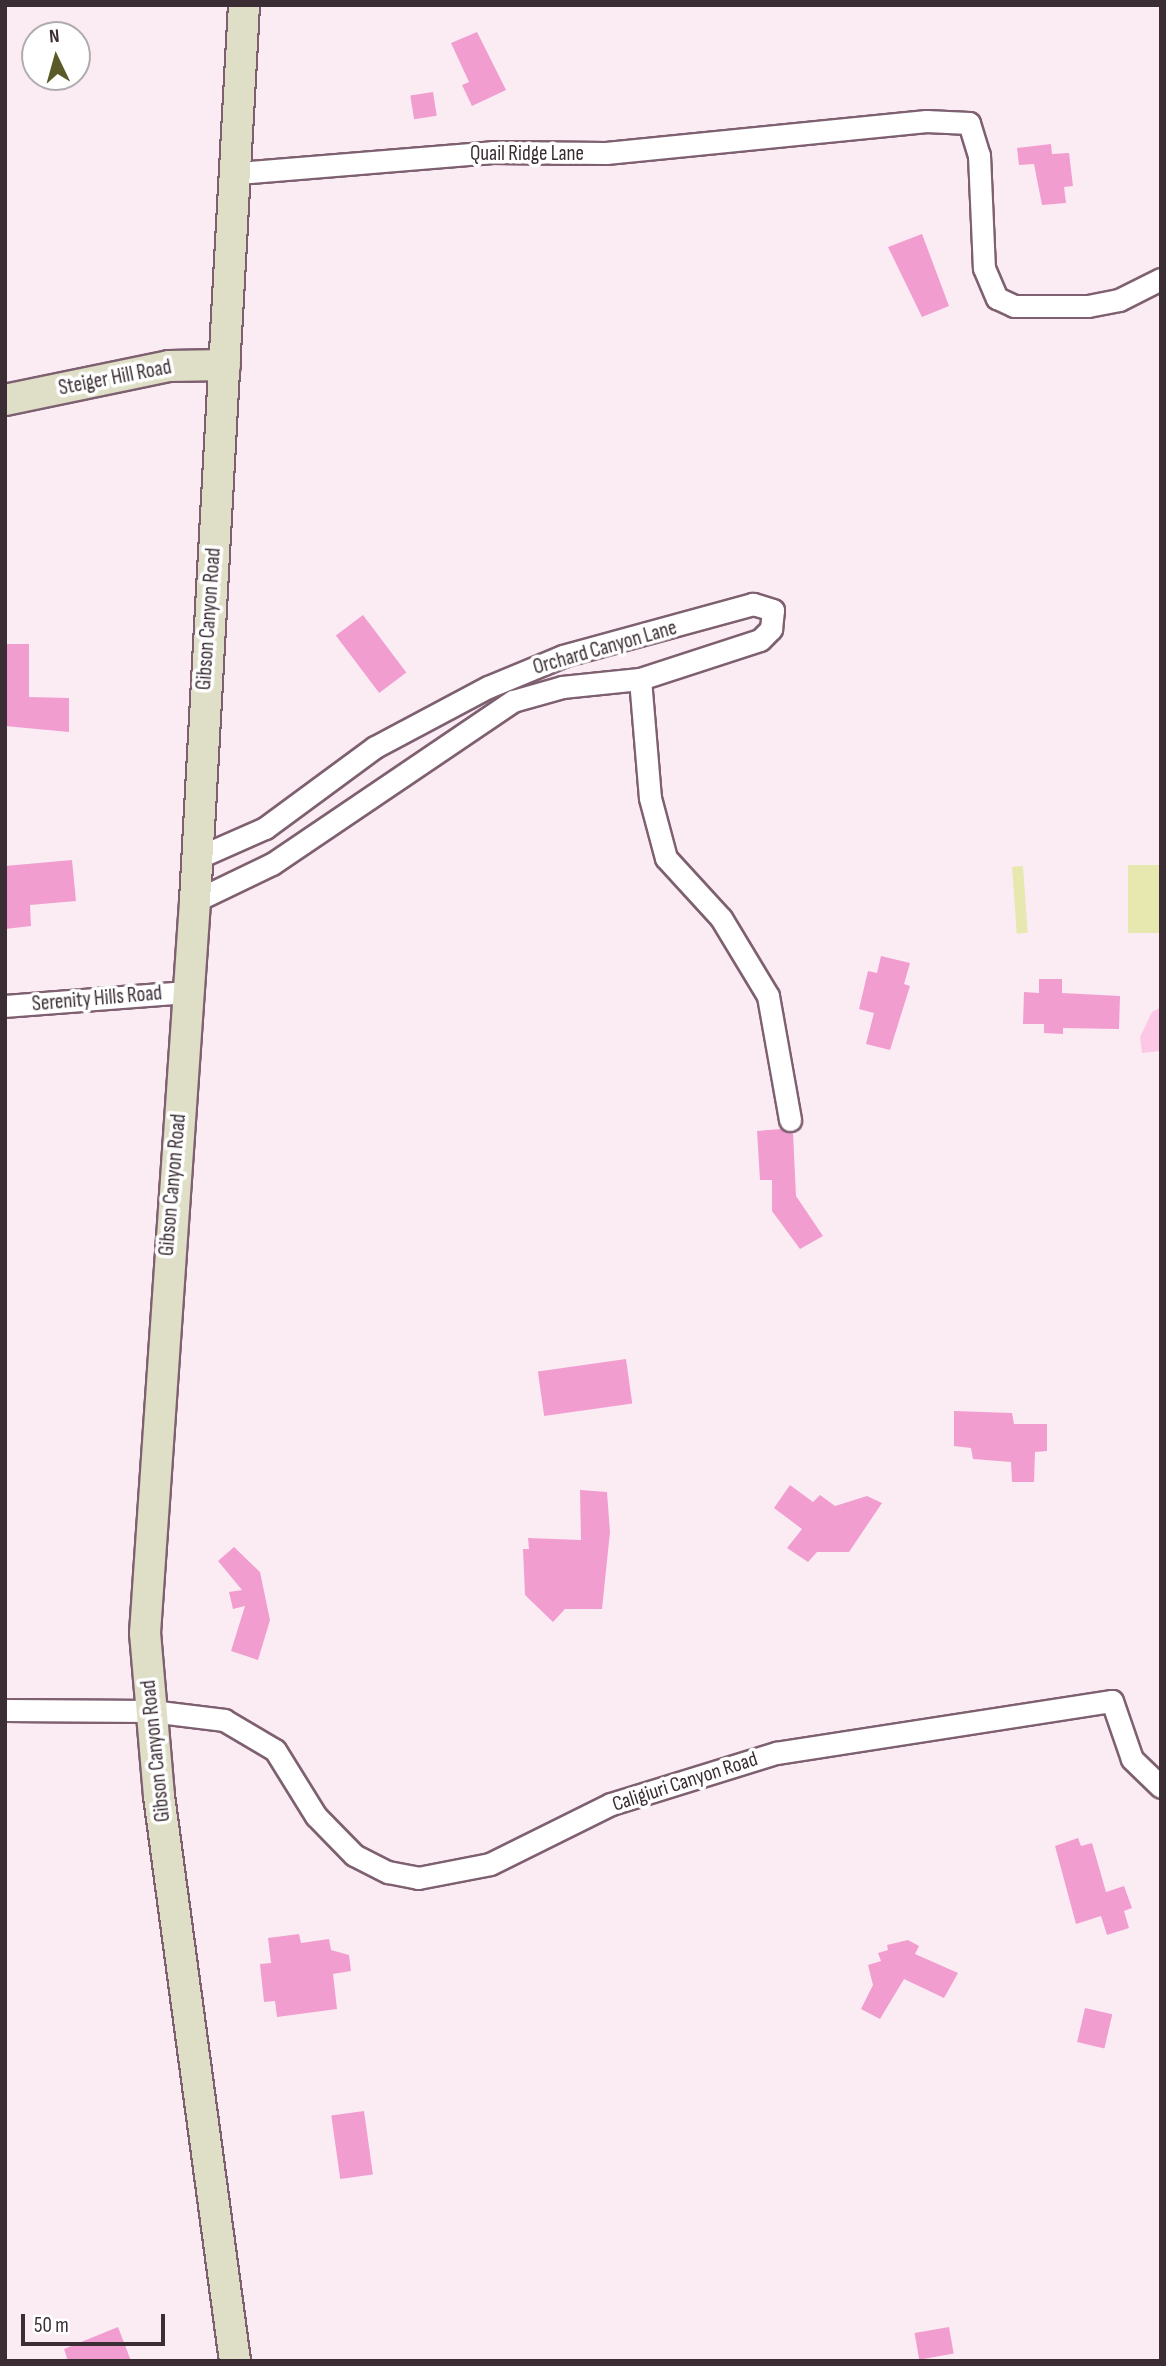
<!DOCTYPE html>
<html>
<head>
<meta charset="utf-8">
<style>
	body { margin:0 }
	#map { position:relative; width:1166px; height:2366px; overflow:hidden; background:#fbecf4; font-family:"Sofia Sans Condensed",sans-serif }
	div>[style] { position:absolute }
	.green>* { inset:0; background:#e6e8b0; transform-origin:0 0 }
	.water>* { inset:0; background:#fdc8e6 }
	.building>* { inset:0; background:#f29dd0; transform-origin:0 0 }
	.roads { filter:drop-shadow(2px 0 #7e6071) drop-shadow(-2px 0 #7e6071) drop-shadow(0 2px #7e6071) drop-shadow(0 -2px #7e6071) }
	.street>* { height:21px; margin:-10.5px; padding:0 10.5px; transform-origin:10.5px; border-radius:10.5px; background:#fff }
	.secondary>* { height:30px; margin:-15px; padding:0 15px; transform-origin:15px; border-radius:15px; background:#dfdfc7 }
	span { translate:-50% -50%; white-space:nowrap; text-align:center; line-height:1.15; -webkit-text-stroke:7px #fff; paint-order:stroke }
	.street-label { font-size:21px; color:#3a2d34 }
	.frame { position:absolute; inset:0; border:7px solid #3a2d34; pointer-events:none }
	.north { position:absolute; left:21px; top:21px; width:70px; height:70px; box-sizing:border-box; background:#fff; border:2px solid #b0abae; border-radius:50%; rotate:355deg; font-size:19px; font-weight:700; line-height:28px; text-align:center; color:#3a2d34 }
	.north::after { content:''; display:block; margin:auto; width:24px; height:32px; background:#595a27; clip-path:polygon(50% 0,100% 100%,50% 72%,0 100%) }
	.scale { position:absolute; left:21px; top:2314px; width:144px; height:32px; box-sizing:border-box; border:4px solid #3a2d34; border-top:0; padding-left:9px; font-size:21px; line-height:24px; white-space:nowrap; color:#3a2d34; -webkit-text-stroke:5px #fff; paint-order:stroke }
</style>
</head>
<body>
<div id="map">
	<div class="green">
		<div style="left:1128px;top:865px;width:31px;height:68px"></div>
		<div style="left:1023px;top:866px;width:67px;height:11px;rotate:86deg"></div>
	</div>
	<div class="water">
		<div style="clip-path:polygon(1161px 1007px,1161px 1051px,1142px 1053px,1140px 1037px,1152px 1012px)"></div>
	</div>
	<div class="building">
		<div style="clip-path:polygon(477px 32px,506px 90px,472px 106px,462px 85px,469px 82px,451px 43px)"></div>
		<div style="left:433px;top:92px;width:24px;height:23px;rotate:81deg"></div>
		<div style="clip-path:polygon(1051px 144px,1052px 154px,1069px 153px,1073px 186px,1064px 187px,1066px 203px,1042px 205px,1034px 164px,1019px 165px,1017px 148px)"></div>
		<div style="clip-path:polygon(922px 234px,949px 306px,922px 317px,888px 247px)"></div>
		<div style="left:363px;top:615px;width:72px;height:34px;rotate:53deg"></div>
		<div style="clip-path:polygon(5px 644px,29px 644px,29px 697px,69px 698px,69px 732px,5px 726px)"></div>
		<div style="clip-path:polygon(72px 860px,76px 901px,30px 905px,31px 926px,5px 929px,5px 866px)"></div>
		<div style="clip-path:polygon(881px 956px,910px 963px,904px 984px,910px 986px,890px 1050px,866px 1044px,874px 1013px,859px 1009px,868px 971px,877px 973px)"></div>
		<div style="clip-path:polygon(1039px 979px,1062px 979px,1062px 993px,1120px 996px,1119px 1029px,1063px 1028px,1063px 1034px,1044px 1033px,1044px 1024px,1023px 1024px,1024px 992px,1039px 993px)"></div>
		<div style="clip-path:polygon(781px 1129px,793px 1133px,796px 1196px,823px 1236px,800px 1249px,772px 1211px,772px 1180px,760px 1180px,757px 1131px)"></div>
		<div style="left:626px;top:1359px;width:45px;height:89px;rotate:82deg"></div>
		<div style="clip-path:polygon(954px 1411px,1012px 1413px,1014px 1424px,1047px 1424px,1047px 1451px,1035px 1452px,1034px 1482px,1012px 1482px,1011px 1462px,973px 1459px,971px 1448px,954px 1446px)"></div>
		<div style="clip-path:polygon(790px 1485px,813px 1502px,820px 1495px,835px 1506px,867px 1496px,882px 1503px,849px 1552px,817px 1552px,808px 1562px,787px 1548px,802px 1529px,774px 1508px)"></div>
		<div style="clip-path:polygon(580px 1490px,607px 1492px,610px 1532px,602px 1609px,565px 1609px,553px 1622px,525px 1595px,523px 1549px,529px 1549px,528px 1538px,581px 1540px)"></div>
		<div style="clip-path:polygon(234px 1547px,260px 1572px,270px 1620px,258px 1660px,231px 1651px,245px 1606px,233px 1609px,229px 1592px,242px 1590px,218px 1561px)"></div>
		<div style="clip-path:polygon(1078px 1838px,1081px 1846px,1092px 1843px,1106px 1892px,1124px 1886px,1132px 1908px,1124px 1911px,1129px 1928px,1107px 1935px,1101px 1916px,1076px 1924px,1055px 1846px)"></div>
		<div style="clip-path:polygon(299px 1934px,301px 1943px,329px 1939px,331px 1950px,349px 1955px,351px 1971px,333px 1974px,337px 2009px,277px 2017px,275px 2001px,264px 2002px,260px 1964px,271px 1963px,268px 1938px)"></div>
		<div style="clip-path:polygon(908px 1940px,919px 1946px,915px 1954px,958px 1973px,944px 1998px,904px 1979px,880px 2019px,861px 2009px,873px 1985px,868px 1965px,881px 1961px,878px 1953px,888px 1950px,887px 1945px)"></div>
		<div style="left:1085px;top:2008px;width:28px;height:35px;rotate:13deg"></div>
		<div style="left:364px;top:2111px;width:64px;height:33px;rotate:82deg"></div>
		<div style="clip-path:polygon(118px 2327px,131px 2361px,68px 2361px,64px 2349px)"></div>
		<div style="left:949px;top:2327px;width:27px;height:35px;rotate:80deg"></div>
	</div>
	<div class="roads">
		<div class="street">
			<div style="left:238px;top:173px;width:255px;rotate:-4.7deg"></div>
			<div style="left:492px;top:152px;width:114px;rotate:0.5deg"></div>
			<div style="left:606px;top:153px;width:322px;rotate:-5.7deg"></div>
			<div style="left:926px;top:121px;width:43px;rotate:2.7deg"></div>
			<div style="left:969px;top:123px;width:34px;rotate:73deg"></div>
			<div style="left:979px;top:155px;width:113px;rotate:87.5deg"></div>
			<div style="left:984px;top:268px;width:33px;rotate:67deg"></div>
			<div style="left:997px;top:298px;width:19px;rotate:25deg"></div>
			<div style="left:1014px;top:306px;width:74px"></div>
			<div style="left:1088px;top:306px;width:32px;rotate:-11deg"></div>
			<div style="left:1119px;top:300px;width:47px;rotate:-26.6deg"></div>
			<div style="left:640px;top:679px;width:119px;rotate:85.2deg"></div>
			<div style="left:650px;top:798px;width:62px;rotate:75.1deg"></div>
			<div style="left:666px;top:858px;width:81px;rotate:47.5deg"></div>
			<div style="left:721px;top:918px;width:91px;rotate:58.9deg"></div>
			<div style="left:768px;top:996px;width:126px;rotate:79.9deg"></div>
			<div style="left:195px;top:901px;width:85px;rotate:-25.7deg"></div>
			<div style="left:272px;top:864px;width:291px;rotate:-34.1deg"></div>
			<div style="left:513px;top:701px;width:51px;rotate:-15.9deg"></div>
			<div style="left:562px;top:687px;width:78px;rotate:-5.9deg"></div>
			<div style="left:640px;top:679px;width:126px;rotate:-18deg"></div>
			<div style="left:760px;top:640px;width:16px;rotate:-45deg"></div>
			<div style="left:771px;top:629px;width:19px;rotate:-84deg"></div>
			<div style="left:773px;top:610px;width:21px;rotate:-163deg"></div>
			<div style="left:753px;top:604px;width:197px;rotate:164.7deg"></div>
			<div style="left:563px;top:656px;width:81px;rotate:157.5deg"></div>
			<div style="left:488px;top:687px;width:128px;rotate:152deg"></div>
			<div style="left:375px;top:747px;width:137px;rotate:143.6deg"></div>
			<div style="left:265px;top:828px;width:74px;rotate:156.2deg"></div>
			<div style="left:5px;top:1006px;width:185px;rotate:-4.4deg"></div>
			<div style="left:5px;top:1710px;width:146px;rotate:0.4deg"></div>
			<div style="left:151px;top:1711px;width:74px;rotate:7deg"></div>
			<div style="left:224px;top:1720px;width:59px;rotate:30.5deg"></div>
			<div style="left:275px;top:1750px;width:78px;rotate:58.2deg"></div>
			<div style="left:316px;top:1816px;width:54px;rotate:45.7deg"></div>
			<div style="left:354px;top:1855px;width:38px;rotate:27deg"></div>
			<div style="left:388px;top:1872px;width:31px;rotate:11deg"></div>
			<div style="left:418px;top:1878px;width:73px;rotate:-11deg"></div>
			<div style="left:490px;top:1864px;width:135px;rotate:-26.4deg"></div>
			<div style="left:611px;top:1804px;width:173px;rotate:-17.2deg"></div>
			<div style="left:776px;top:1753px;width:340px;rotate:-8.8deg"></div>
			<div style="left:1112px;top:1701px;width:61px;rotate:71deg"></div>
			<div style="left:1132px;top:1759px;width:40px;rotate:44deg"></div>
		</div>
		<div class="secondary">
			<div style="left:5px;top:400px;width:167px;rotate:-11.7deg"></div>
			<div style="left:169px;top:366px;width:56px;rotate:-1deg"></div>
			<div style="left:235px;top:2361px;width:570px;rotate:-97.66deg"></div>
			<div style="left:159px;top:1796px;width:164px;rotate:-94.9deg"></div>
			<div style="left:145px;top:1633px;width:734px;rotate:-86.09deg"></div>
			<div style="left:195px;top:901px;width:897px;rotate:-86.87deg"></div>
		</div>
	</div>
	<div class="street-label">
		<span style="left:527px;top:154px">Quail Ridge Lane</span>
		<span style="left:115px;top:378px;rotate:-11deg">Steiger Hill Road</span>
		<span style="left:209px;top:619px;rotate:-86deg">Gibson Canyon Road</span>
		<span style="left:605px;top:648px;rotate:-16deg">Orchard Canyon Lane</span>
		<span style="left:97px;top:999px;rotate:-5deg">Serenity Hills Road</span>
		<span style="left:173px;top:1185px;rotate:-85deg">Gibson Canyon Road</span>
		<span style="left:156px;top:1751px;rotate:-96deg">Gibson Canyon Road</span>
		<span style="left:685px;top:1782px;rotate:-18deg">Caligiuri Canyon Road</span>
	</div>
	<div class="frame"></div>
	<div class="north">N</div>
	<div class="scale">50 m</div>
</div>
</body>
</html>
